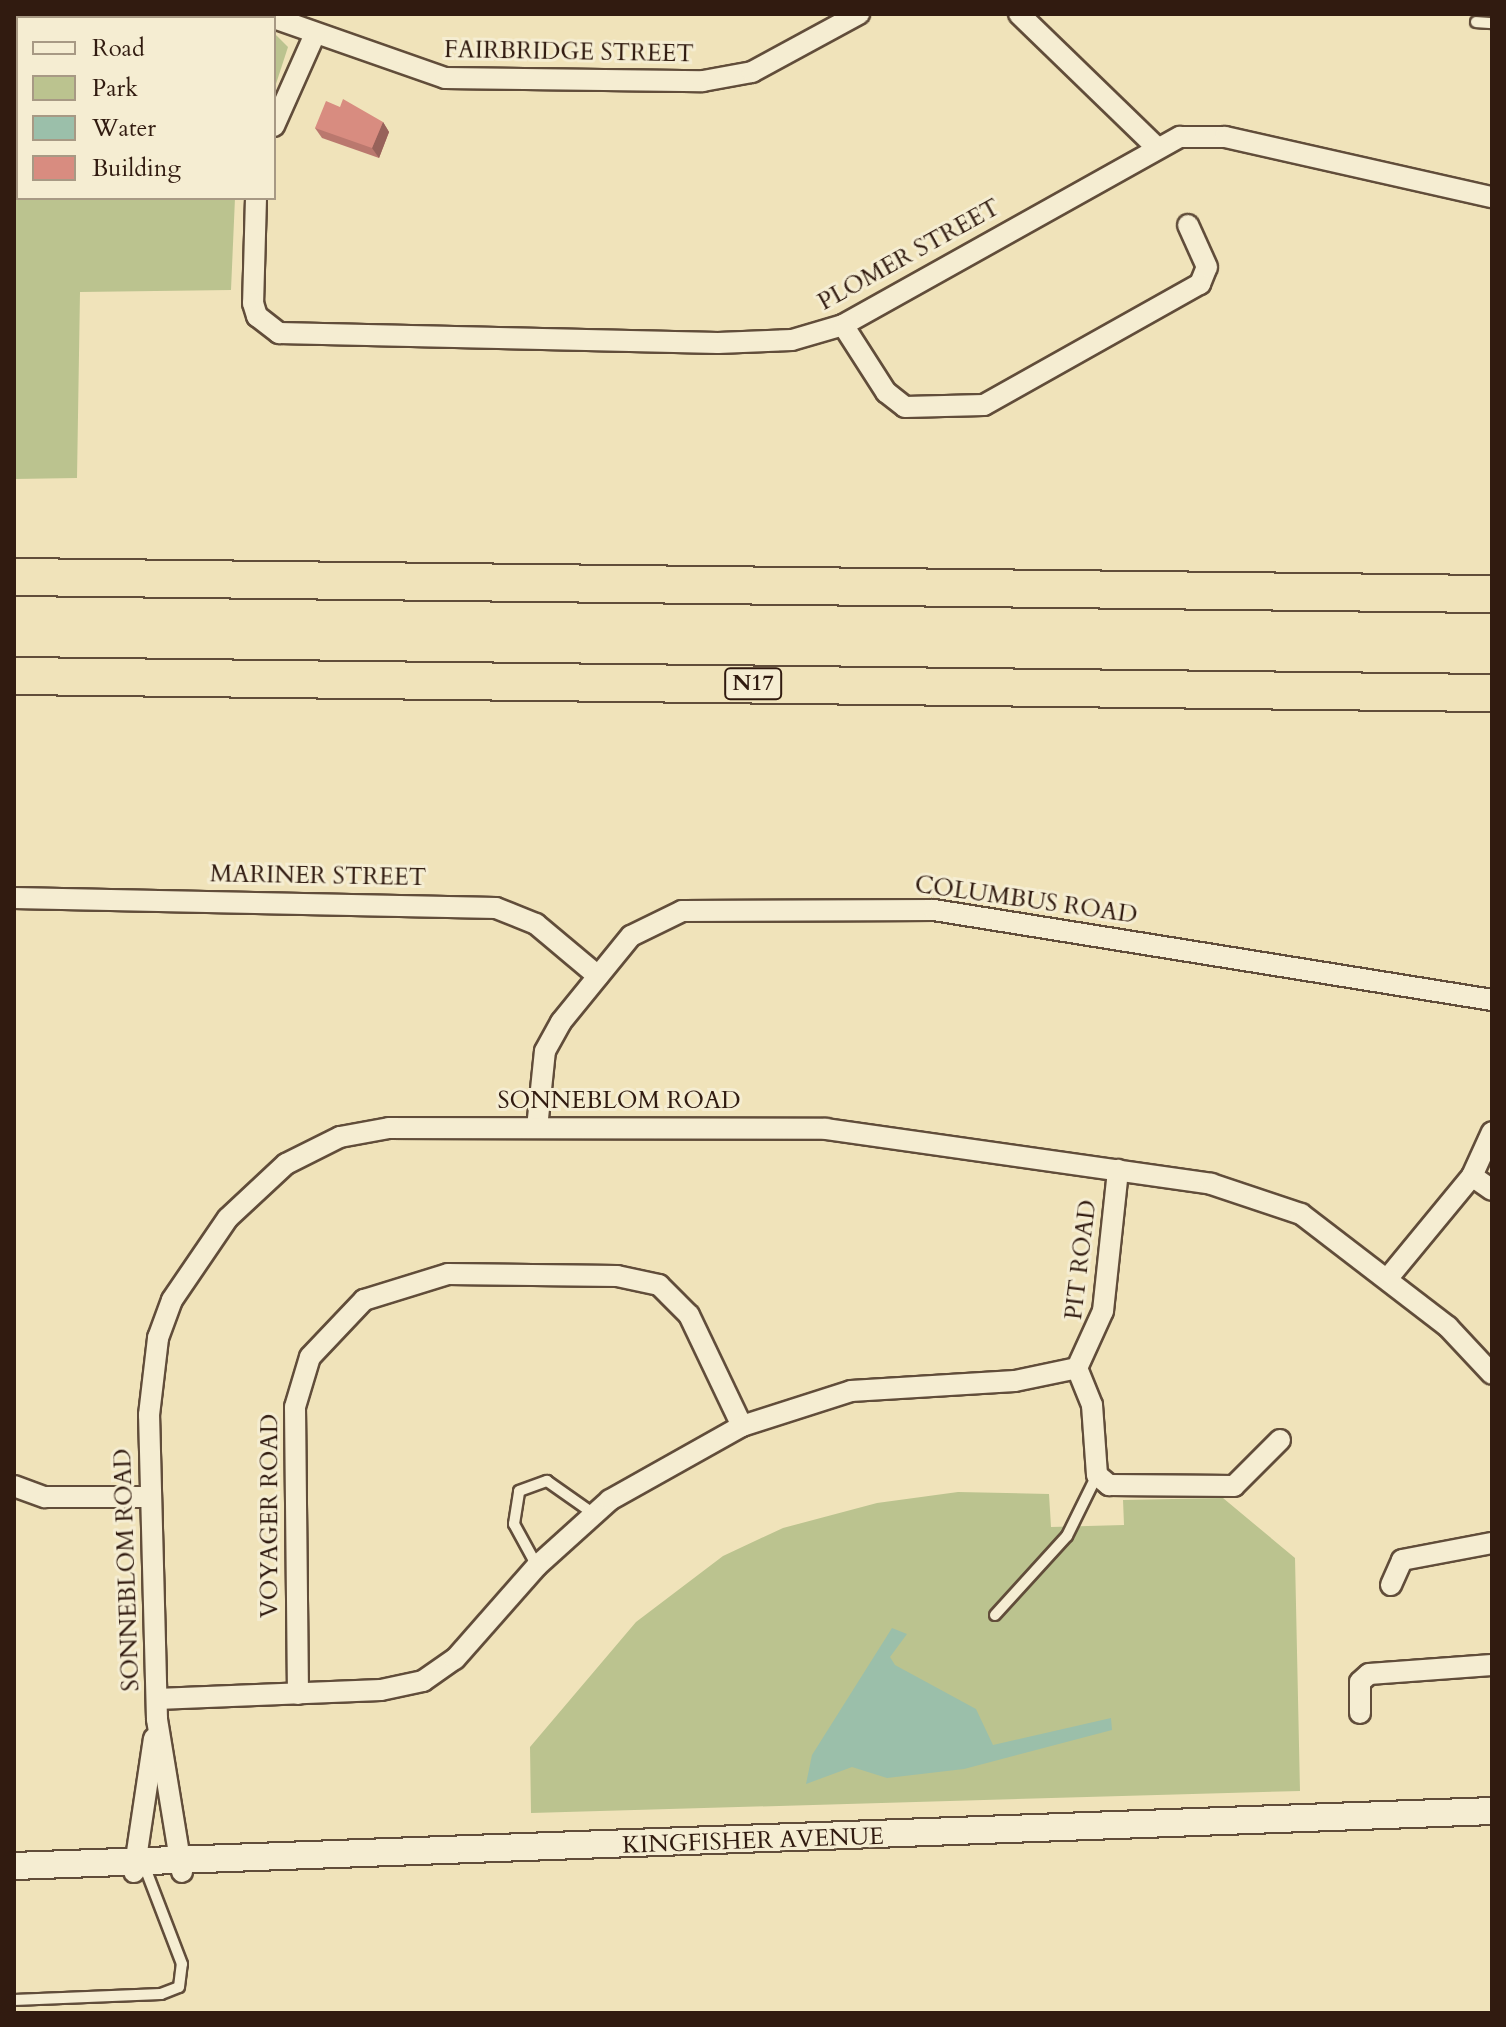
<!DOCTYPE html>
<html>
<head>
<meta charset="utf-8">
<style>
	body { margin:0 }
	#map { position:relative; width:1506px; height:2027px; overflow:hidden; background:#f0e3ba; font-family:Cardo,serif }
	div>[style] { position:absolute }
	.green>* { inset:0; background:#bbc38f }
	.water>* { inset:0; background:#9bbfaa }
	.roads { filter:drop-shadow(2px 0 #614d3a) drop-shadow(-2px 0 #614d3a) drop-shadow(0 2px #614d3a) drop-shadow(0 -2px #614d3a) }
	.service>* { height:10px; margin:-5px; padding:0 5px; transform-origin:5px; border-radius:5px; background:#f5edd2 }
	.minor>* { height:20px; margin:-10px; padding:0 10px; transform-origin:10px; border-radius:10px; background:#f5edd2 }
	.tertiary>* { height:26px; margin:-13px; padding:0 13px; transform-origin:13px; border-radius:13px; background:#f5edd2 }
	.motorway>* { height:36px; margin:-18px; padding:0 18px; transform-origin:18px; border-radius:18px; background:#f0e3ba }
	.wall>* { inset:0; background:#ba786e }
	.shaded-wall>* { inset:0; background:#97625a }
	.building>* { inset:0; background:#d88c80 }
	span { translate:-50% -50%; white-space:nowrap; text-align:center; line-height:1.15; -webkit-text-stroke:6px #f5edd2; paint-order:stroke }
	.shield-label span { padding:2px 6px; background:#f5edd2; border:2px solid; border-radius:6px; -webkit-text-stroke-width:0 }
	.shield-label { font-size:22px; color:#311b10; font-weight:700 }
	.street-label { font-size:24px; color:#311b10 }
	.frame { position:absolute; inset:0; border:16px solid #311b10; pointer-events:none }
	.legend { position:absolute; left:16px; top:16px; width:260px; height:184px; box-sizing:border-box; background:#f5edd2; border:2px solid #a79984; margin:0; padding:10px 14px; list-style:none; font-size:24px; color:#311b10 }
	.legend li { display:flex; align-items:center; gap:16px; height:40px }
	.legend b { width:40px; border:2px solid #a79984 }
</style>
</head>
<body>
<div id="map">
	<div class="green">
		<div style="clip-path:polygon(14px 14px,235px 18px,18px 18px,18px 198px,235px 198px,231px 290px,80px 292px,77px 478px,14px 479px)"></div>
		<div style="clip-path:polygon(274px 33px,288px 47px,274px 90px)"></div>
		<div style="clip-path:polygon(958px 1492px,1049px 1494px,1051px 1527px,1124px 1525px,1123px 1500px,1223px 1498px,1295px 1558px,1300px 1791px,531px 1813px,530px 1747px,636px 1622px,723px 1556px,783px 1528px,877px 1503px)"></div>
	</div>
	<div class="water">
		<div style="clip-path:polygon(892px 1628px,907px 1634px,890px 1657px,895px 1665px,976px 1709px,993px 1745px,1111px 1718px,1112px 1730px,964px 1769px,887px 1778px,852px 1767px,806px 1784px,812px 1755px)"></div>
	</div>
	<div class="roads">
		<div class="service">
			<div style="left:1476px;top:22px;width:16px;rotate:4deg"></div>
			<div style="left:537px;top:1566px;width:48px;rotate:-118.7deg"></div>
			<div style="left:514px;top:1524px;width:33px;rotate:-81deg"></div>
			<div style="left:519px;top:1491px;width:30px;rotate:-20deg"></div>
			<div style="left:547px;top:1481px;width:57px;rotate:35.1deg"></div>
			<div style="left:995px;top:1615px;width:107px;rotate:-47.7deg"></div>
			<div style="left:1067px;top:1536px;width:68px;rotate:-63.8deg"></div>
			<div style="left:14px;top:2000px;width:147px;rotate:-2.3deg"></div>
			<div style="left:161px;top:1994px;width:19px;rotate:-21deg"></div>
			<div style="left:179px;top:1987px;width:23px;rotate:-83deg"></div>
			<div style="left:182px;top:1964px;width:97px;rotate:-111deg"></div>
		</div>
		<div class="minor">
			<div style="left:1019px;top:14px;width:188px;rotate:44.1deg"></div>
			<div style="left:274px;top:18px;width:181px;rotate:19.3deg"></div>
			<div style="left:445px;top:78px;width:258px;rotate:0.7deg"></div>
			<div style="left:703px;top:81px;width:50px;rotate:-10.4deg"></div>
			<div style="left:752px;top:72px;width:122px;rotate:-28.5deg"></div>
			<div style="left:274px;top:126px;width:101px;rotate:-66deg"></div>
			<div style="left:256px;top:198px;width:105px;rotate:91.6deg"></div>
			<div style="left:253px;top:303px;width:14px;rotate:73deg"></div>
			<div style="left:257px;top:316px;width:28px;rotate:38deg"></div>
			<div style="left:279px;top:333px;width:439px;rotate:1.3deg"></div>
			<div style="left:718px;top:343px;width:74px;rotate:-2.3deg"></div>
			<div style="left:792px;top:340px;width:53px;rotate:-16.4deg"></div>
			<div style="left:843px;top:325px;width:386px;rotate:-29.2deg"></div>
			<div style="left:1180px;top:137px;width:45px"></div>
			<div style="left:1225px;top:137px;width:274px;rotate:12.7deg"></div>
			<div style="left:843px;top:325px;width:80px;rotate:57.3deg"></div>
			<div style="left:886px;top:392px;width:24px;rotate:38deg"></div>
			<div style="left:905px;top:407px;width:79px;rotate:-1.5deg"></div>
			<div style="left:984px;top:405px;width:248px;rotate:-29.3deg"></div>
			<div style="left:1200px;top:284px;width:18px;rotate:-68deg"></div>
			<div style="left:1207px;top:267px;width:46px;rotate:-114.3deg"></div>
			<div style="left:14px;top:898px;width:482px;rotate:1.2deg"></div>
			<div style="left:496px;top:908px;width:43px;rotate:21.8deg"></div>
			<div style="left:536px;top:924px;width:81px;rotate:40deg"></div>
			<div style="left:537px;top:1128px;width:77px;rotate:-84.1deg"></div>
			<div style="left:545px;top:1051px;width:33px;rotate:-61deg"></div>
			<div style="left:561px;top:1022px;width:111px;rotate:-50.9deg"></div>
			<div style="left:631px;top:936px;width:57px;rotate:-26.1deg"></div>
			<div style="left:682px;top:911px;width:252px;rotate:-0.2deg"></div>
			<div style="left:934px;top:910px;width:565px;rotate:9.16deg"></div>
			<div style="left:1472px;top:1176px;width:24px;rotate:35deg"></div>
			<div style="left:1388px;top:1278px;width:132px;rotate:-50.5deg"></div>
			<div style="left:1472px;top:1176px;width:48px;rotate:-65.6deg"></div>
			<div style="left:1077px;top:1368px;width:40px;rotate:68deg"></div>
			<div style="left:1092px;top:1405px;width:70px;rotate:85.9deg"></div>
			<div style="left:1097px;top:1475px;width:16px;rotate:40deg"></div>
			<div style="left:1109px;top:1485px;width:125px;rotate:0.5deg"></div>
			<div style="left:1234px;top:1486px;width:65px;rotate:-45deg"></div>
			<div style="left:14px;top:1486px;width:33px;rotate:20deg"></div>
			<div style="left:45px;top:1497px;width:104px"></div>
			<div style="left:1391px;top:1585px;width:27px;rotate:-66deg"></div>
			<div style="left:1402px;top:1560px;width:92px;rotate:-10.7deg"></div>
			<div style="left:298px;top:1694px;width:287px;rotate:-90.6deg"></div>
			<div style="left:295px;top:1407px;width:52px;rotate:-73.3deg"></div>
			<div style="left:310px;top:1357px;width:79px;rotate:-46.5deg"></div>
			<div style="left:364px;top:1300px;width:88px;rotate:-17.2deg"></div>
			<div style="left:448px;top:1274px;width:169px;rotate:0.7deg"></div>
			<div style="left:617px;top:1276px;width:43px;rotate:12.1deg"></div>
			<div style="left:659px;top:1285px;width:42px;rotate:45deg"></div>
			<div style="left:689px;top:1315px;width:123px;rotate:64.5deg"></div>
			<div style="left:157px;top:1699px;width:224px;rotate:-2.3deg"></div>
			<div style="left:381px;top:1690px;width:43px;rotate:-12.1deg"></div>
			<div style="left:423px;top:1681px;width:39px;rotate:-35deg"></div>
			<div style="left:455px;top:1659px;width:124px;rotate:-48.6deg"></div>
			<div style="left:537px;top:1566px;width:98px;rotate:-42.1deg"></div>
			<div style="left:610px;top:1500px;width:151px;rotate:-29.3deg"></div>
			<div style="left:742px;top:1426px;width:114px;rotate:-17.8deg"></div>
			<div style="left:851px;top:1391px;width:164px;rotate:-3.5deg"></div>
			<div style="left:1015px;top:1381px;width:63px;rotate:-11.8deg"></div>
			<div style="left:1077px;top:1368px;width:63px;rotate:-65.5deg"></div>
			<div style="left:1103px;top:1311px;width:142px;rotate:-83.9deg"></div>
			<div style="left:1360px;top:1713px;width:31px;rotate:-90deg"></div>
			<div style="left:1360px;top:1682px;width:12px;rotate:-42deg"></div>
			<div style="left:1369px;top:1674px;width:123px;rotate:-4.2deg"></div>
			<div style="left:134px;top:1872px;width:135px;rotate:-81.5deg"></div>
			<div style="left:182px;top:1872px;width:155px;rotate:-99.3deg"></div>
			<div style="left:157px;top:1719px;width:304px;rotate:-91.5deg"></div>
			<div style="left:149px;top:1415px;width:78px;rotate:-83.3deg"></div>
			<div style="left:158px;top:1338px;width:40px;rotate:-69.8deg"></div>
			<div style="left:172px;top:1300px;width:99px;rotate:-55.7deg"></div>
			<div style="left:228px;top:1218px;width:79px;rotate:-43deg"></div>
			<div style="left:286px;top:1164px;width:60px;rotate:-26.6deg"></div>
			<div style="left:340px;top:1137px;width:50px;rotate:-10.4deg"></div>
			<div style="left:389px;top:1128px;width:437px;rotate:0.1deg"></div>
			<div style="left:826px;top:1129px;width:389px;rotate:8.1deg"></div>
			<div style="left:1211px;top:1184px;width:95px;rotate:18.4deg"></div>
			<div style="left:1301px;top:1214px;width:185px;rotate:37.5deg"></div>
			<div style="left:1448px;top:1327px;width:64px;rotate:46.9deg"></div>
		</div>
		<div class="tertiary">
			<div style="left:14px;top:1866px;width:1479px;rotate:-2.13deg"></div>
		</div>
		<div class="motorway">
			<div style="left:14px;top:577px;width:1478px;rotate:0.66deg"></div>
			<div style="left:14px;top:676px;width:1478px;rotate:0.66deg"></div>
		</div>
	</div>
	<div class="wall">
		<div style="clip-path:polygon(383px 122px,389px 132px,379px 158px,322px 138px,315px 128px)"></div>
	</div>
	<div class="shaded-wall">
		<div style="clip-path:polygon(383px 122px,389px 132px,379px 158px,372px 148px)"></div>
	</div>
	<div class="building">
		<div style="clip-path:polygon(343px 99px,383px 122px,372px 148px,315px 128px,326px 101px,340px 107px)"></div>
	</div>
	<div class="shield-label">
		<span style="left:753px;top:684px">N17</span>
	</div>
	<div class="street-label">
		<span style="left:569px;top:52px;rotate:1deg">FAIRBRIDGE STREET</span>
		<span style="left:909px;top:255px;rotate:-29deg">PLOMER STREET</span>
		<span style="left:318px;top:876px;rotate:1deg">MARINER STREET</span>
		<span style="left:1026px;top:900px;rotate:8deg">COLUMBUS ROAD</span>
		<span style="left:619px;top:1101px">SONNEBLOM ROAD</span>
		<span style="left:1081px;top:1260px;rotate:-83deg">PIT ROAD</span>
		<span style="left:270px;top:1516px;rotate:-90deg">VOYAGER ROAD</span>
		<span style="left:127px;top:1570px;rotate:-92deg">SONNEBLOM ROAD</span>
		<span style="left:753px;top:1841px;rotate:-2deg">KINGFISHER AVENUE</span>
	</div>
	<div class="frame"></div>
	<ul class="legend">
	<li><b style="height:10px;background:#f5edd2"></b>Road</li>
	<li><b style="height:22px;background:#bbc38f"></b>Park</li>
	<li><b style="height:22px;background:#9bbfaa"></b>Water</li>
	<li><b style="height:22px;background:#d88c80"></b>Building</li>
	</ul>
</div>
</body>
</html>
